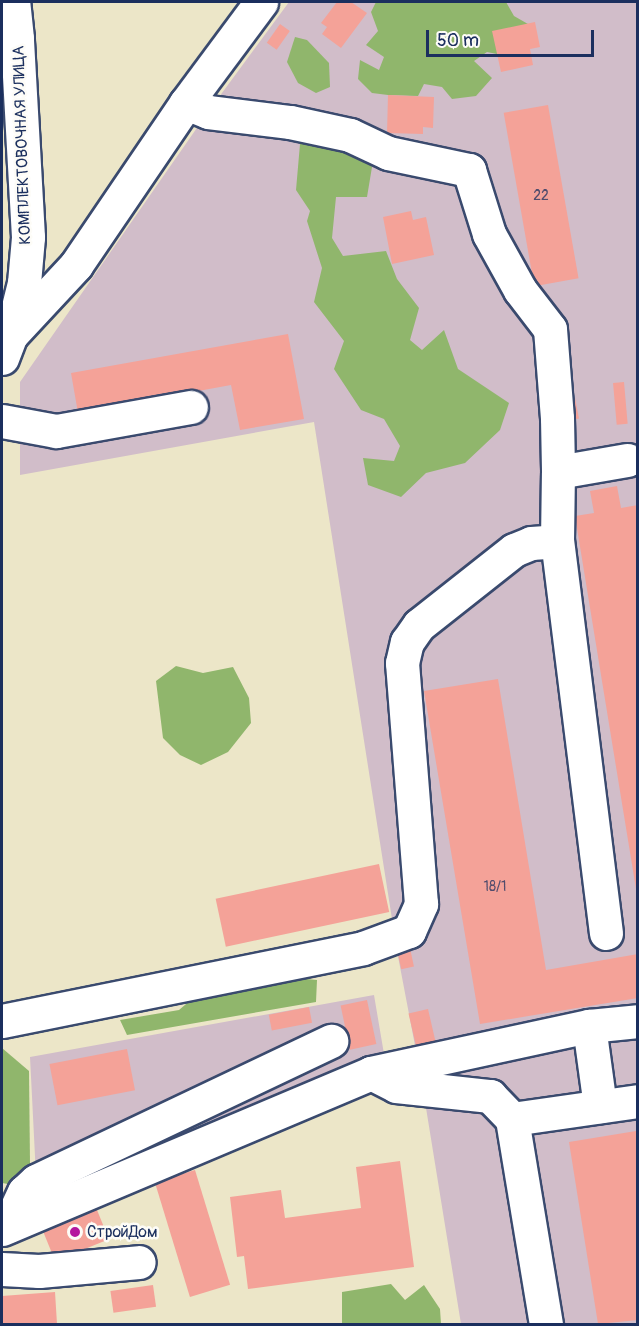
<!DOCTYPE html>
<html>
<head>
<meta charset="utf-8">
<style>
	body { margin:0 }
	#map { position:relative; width:639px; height:1326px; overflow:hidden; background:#ece6c8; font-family:Pangolin,sans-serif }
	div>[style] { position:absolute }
	.industrial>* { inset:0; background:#d1bdc9 }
	.forest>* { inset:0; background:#90b66c }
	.building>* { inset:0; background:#f4a298; transform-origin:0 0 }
	.roads { filter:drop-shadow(2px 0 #3a4a6e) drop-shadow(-2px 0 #3a4a6e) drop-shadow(0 2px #3a4a6e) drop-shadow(0 -2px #3a4a6e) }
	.minor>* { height:33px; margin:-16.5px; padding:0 16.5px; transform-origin:16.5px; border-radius:16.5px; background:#fff }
	.dots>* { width:16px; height:16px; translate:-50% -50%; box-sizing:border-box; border:3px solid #fdfcf7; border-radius:50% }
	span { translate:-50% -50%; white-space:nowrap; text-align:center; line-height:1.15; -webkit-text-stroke:5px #fdfcf7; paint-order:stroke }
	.number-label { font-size:14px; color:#514c6c }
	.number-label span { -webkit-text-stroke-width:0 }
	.street-label { font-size:16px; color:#1b2f5e }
	.poi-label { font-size:16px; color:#1b2f5e }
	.left { translate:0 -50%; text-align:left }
	.frame { position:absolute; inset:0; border:3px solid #1b2f5e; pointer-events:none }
	.scale { position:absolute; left:426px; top:30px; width:168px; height:27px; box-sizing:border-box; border:3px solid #1b2f5e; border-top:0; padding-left:8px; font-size:18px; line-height:21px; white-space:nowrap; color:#1b2f5e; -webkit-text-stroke:4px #fdfcf7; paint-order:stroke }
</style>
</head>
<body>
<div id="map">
	<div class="industrial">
		<div style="clip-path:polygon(289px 2px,637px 2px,637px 1324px,461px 1324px,421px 1077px,397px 951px,314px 422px,20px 475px,20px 382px,208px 112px)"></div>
		<div style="clip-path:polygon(374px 995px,384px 1054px,360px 1060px,37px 1196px,30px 1057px)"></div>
	</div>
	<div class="forest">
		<div style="clip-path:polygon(376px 2px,506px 2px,514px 16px,528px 24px,497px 54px,487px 52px,474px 61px,492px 78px,476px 96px,452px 99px,442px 87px,424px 84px,418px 96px,388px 95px,372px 93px,358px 79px,360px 60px,379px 70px,384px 57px,366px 45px,378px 31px,371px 12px)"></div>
		<div style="clip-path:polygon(295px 37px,307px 40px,329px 63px,330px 87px,316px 93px,298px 83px,287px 62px)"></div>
		<div style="clip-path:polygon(359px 142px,372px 167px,367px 197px,336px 197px,332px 238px,343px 256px,386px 251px,397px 279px,419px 308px,410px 340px,422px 350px,444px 330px,458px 369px,509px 403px,500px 430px,465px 463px,426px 473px,401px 497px,368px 485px,363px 458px,394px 461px,400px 446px,384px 419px,361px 410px,334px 369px,344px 341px,314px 302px,322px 268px,307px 221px,310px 211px,296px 190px,300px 144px)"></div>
		<div style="clip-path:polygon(176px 666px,203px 673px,233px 667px,249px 698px,251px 723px,228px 752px,201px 765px,180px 755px,163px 738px,156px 681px)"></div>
		<div style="clip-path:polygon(276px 976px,317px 980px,316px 1002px,127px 1035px,120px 1020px,179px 1010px,192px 999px)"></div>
		<div style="clip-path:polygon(2px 1048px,29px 1071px,30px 1164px,14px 1185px,2px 1183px)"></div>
		<div style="clip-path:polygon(391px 1284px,405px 1300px,424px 1285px,440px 1309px,441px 1324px,342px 1324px,342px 1292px)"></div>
	</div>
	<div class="building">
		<div style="clip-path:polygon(337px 2px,351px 2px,367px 13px,341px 48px,322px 34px,327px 27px,321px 23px)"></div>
		<div style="clip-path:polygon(535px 22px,540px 47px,530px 49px,533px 65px,501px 72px,492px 31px)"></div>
		<div style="left:280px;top:24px;width:12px;height:23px;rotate:35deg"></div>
		<div style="clip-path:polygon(388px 95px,434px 97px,433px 128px,423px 127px,423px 134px,387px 133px)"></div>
		<div style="left:548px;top:105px;width:176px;height:45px;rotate:80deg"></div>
		<div style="clip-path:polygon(411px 211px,413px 220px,426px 217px,434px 255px,392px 264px,383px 217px)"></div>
		<div style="clip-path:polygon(288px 334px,304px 419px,240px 430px,231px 385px,78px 413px,71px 373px)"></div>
		<div style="left:624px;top:382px;width:42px;height:11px;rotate:85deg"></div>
		<div style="left:575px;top:398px;width:21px;height:11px;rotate:79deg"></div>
		<div style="clip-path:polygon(617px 486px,621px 508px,638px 505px,636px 889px,575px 516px,594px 513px,590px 491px)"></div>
		<div style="clip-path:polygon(498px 679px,546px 970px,638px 954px,638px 998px,480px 1024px,424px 691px)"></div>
		<div style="left:379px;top:864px;width:49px;height:167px;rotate:78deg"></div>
		<div style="left:410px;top:948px;width:19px;height:13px;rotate:78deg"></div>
		<div style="left:367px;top:1000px;width:45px;height:27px;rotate:78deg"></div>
		<div style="left:309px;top:1007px;width:16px;height:41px;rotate:79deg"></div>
		<div style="left:428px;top:1009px;width:37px;height:20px;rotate:77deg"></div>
		<div style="left:127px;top:1049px;width:42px;height:79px;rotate:79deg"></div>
		<div style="clip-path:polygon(636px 1131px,638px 1320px,598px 1324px,569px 1142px)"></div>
		<div style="clip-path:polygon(400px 1161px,414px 1267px,248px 1289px,244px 1256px,237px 1257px,230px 1197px,281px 1190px,285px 1218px,361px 1208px,356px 1167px)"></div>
		<div style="left:195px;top:1170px;width:120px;height:42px;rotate:73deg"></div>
		<div style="left:95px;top:1205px;width:37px;height:58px;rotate:68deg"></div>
		<div style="left:153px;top:1285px;width:22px;height:43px;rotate:82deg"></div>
		<div style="clip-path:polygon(55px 1292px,57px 1324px,2px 1324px,2px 1296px)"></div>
	</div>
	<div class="roads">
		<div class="minor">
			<div style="left:186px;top:103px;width:24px;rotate:22deg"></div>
			<div style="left:208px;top:112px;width:83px;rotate:7deg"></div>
			<div style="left:290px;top:122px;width:61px;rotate:12.2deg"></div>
			<div style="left:350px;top:135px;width:42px;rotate:25.3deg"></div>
			<div style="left:388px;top:153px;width:83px;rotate:11.9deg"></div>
			<div style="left:469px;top:170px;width:67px;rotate:72.6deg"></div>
			<div style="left:489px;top:234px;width:64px;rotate:61deg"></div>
			<div style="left:520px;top:290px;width:49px;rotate:52.4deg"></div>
			<div style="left:550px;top:329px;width:89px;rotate:85.5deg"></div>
			<div style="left:557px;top:418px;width:54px;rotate:88.9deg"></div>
			<div style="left:11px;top:335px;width:96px;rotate:-47.1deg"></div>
			<div style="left:76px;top:265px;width:196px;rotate:-55.8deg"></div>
			<div style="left:186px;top:103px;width:126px;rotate:-53.4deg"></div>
			<div style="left:2px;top:358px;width:25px;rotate:-69deg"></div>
			<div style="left:11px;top:335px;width:54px;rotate:-76deg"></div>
			<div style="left:24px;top:283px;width:46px;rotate:-85deg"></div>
			<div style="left:28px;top:237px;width:199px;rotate:-93.2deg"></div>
			<div style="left:17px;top:38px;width:36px;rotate:-96deg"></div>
			<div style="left:2px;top:421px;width:55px;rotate:10.5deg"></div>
			<div style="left:56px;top:431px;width:137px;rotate:-10.1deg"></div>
			<div style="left:606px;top:933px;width:395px;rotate:-97.1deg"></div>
			<div style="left:557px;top:541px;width:69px;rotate:-89.2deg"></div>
			<div style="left:558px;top:472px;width:70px;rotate:-9.9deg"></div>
			<div style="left:2px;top:1021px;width:368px;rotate:-11.4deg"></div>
			<div style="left:363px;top:948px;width:49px;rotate:-20.3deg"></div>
			<div style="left:409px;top:931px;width:30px;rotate:-66deg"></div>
			<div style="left:421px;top:904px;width:242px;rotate:-94.5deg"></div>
			<div style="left:402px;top:663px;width:22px;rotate:-77deg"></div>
			<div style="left:407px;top:642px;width:21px;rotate:-55deg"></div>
			<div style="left:419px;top:625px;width:121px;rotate:-38.3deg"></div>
			<div style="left:514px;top:550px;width:18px;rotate:-22deg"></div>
			<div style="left:531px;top:543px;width:26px;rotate:-4deg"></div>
			<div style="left:589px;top:1026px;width:81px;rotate:82.2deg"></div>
			<div style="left:371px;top:1073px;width:28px;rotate:27deg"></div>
			<div style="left:396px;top:1086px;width:95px;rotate:6.1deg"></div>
			<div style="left:490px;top:1096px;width:32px;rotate:46deg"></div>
			<div style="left:512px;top:1119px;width:208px;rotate:80.6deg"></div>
			<div style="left:512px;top:1119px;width:127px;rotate:-8.1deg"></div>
			<div style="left:8px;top:1226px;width:38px;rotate:-65deg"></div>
			<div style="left:24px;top:1192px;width:16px;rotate:-43deg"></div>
			<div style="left:36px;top:1181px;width:327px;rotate:-25.4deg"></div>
			<div style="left:2px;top:1229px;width:401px;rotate:-22.9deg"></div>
			<div style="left:371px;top:1073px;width:223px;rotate:-12.2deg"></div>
			<div style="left:589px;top:1026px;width:49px;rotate:-5.8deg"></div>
			<div style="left:2px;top:1269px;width:37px;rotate:3deg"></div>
			<div style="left:39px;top:1271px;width:100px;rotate:-5.1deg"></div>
		</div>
	</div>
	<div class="dots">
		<div style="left:75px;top:1232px;background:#b5179e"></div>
	</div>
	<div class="number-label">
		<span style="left:541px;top:196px">22</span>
		<span style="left:495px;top:887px">18/1</span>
	</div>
	<div class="street-label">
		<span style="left:22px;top:145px;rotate:-92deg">КОМПЛЕКТОВОЧНАЯ УЛИЦА</span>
	</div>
	<div class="poi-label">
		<span class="left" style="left:87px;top:1232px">СтройДом</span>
	</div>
	<div class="frame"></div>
	<div class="scale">50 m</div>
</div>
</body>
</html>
